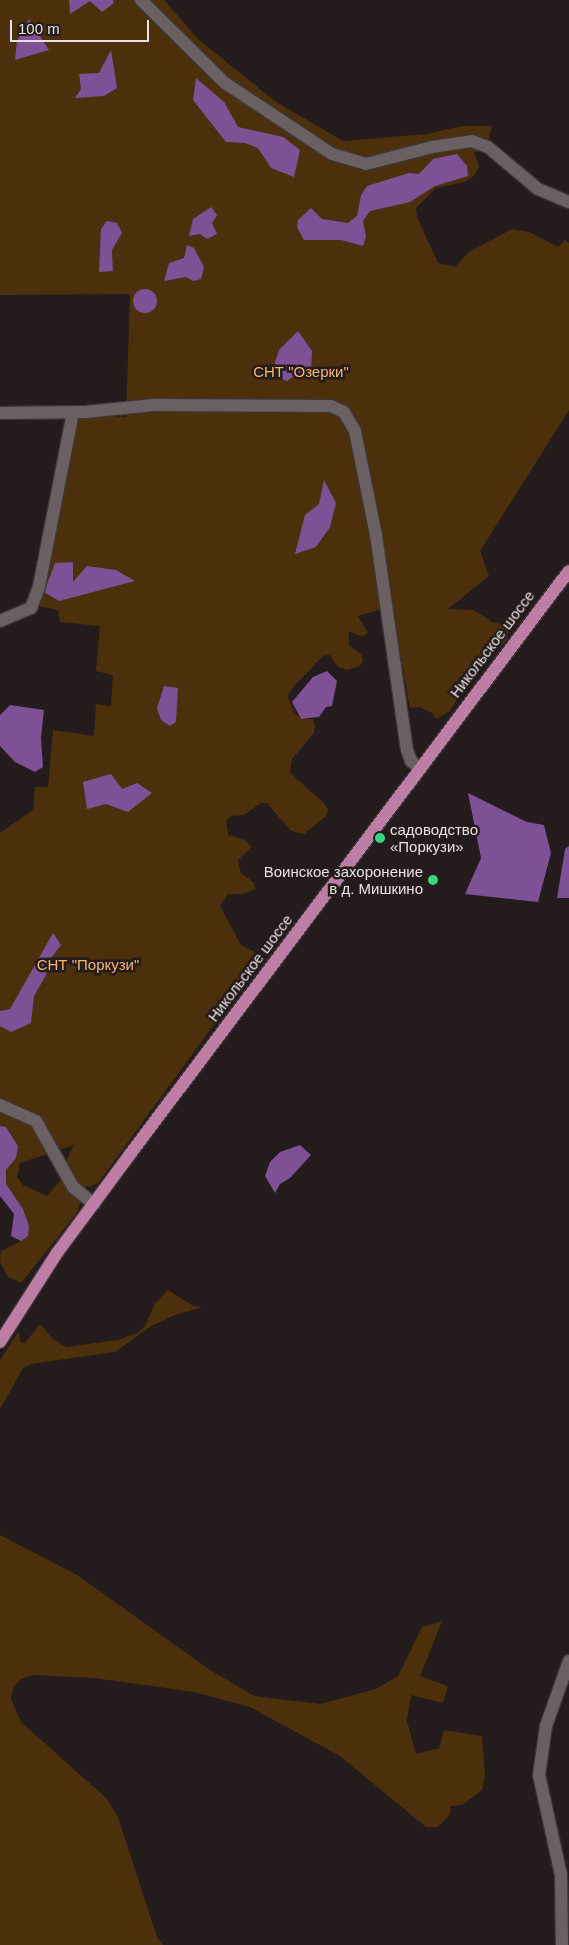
<!DOCTYPE html>
<html>
<head>
<meta charset="utf-8">
<style>
	body { margin:0 }
	#map { position:relative; width:569px; height:1945px; overflow:hidden; background:#241b1c; font-family:Helvetica,sans-serif }
	div>[style] { position:absolute }
	.green>* { inset:0; background:#4c300c }
	.water>* { inset:0; background:#7e5096 }
	.round { border-radius:50% }
	.roads { filter:drop-shadow(1px 0 #3d3637) drop-shadow(-1px 0 #3d3637) drop-shadow(0 1px #3d3637) drop-shadow(0 -1px #3d3637) }
	.minor>* { height:12px; margin:-6px; padding:0 6px; transform-origin:6px; border-radius:6px; background:#6a6061 }
	.major>* { height:12px; margin:-6px; padding:0 6px; transform-origin:6px; border-radius:6px; background:#bd7da4 }
	.dots>* { width:14px; height:14px; translate:-50% -50%; box-sizing:border-box; border:2px solid #241b1c; border-radius:50% }
	span { translate:-50% -50%; white-space:nowrap; text-align:center; line-height:1.15; -webkit-text-stroke:5px #241b1c; paint-order:stroke }
	.park-label { font-size:15px; color:#f8b76d }
	.street-label { font-size:15px; color:#e8e2e2 }
	.poi-label { font-size:15px; color:#e8e2e2 }
	.left { translate:0 -50%; text-align:left }
	.right { translate:-100% -50%; text-align:right }
	.scale { position:absolute; left:10px; top:20px; width:139px; height:22px; box-sizing:border-box; border:2px solid #e8e2e2; border-top:0; padding-left:6px; font-size:15px; line-height:18px; white-space:nowrap; color:#e8e2e2; -webkit-text-stroke:4px #241b1c; paint-order:stroke }
</style>
</head>
<body>
<div id="map">
	<div class="green">
		<div style="clip-path:polygon(0 0,164px 0,198px 39px,276px 102px,343px 141px,427px 134px,462px 126px,492px 126px,486px 151px,474px 152px,479px 166px,474px 176px,464px 182px,436px 188px,416px 208px,417px 217px,438px 263px,455px 267px,469px 252px,512px 229px,529px 232px,558px 247px,565px 240px,569px 243px,569px 410px,480px 551px,489px 576px,448px 609px,474px 610px,492px 622px,506px 625px,509px 631px,506px 641px,466px 683px,450px 711px,436px 719px,432px 713px,419px 707px,410px 708px,394px 619px,381px 609px,358px 616px,368px 633px,362px 637px,349px 631px,349px 645px,361px 654px,363px 661px,360px 666px,347px 670px,338px 667px,330px 655px,323px 656px,295px 685px,287px 696px,295px 713px,301px 719px,313px 719px,315px 726px,314px 733px,292px 759px,290px 773px,325px 804px,328px 810px,326px 816px,304px 834px,291px 831px,267px 803px,261px 803px,244px 815px,231px 816px,226px 821px,228px 835px,245px 840px,252px 847px,238px 860px,241px 873px,253px 882px,256px 889px,243px 894px,228px 894px,220px 906px,241px 945px,255px 952px,245px 967px,247px 973px,243px 985px,98px 1183px,90px 1187px,79px 1185px,65px 1163px,74px 1145px,20px 1163px,17px 1177px,23px 1185px,47px 1196px,61px 1180px,81px 1202px,76px 1214px,21px 1283px,8px 1277px,0 1262px,1px 1251px,21px 1241px,29px 1226px,6px 1184px,6px 1170px,18px 1146px,6px 1127px,0 1126px,0 833px,33px 810px,35px 787px,48px 787px,53px 730px,94px 736px,96px 704px,111px 706px,113px 675px,96px 671px,100px 626px,60px 622px,58px 610px,29px 604px,71px 413px,126px 417px,130px 294px,0 295px)"></div>
		<div style="clip-path:polygon(168px 1290px,193px 1306px,203px 1307px,175px 1315px,151px 1326px,115px 1352px,31px 1364px,23px 1368px,0 1409px,0 1360px,19px 1331px,20px 1342px,25px 1343px,40px 1324px,53px 1339px,66px 1347px,118px 1340px,137px 1333px,145px 1326px,155px 1304px)"></div>
		<div style="clip-path:polygon(0 1535px,77px 1575px,207px 1668px,254px 1696px,320px 1704px,376px 1689px,398px 1676px,422px 1627px,442px 1621px,420px 1676px,448px 1686px,443px 1703px,411px 1695px,407px 1721px,416px 1754px,439px 1748px,444px 1730px,482px 1736px,485px 1775px,482px 1790px,462px 1805px,450px 1806px,450px 1814px,438px 1827px,426px 1827px,340px 1756px,250px 1707px,194px 1692px,94px 1678px,33px 1675px,21px 1679px,13px 1688px,11px 1699px,21px 1722px,107px 1799px,118px 1817px,157px 1937px,163px 1945px,0 1945px)"></div>
	</div>
	<div class="water">
		<div style="clip-path:polygon(69px 0,113px 0,114px 3px,102px 12px,90px 1px,70px 14px)"></div>
		<div style="clip-path:polygon(29px 19px,49px 50px,15px 60px,17px 41px)"></div>
		<div style="clip-path:polygon(111px 50px,117px 88px,104px 96px,75px 98px,81px 89px,79px 74px,99px 73px)"></div>
		<div style="clip-path:polygon(196px 78px,224px 102px,238px 127px,283px 137px,300px 150px,294px 177px,271px 168px,258px 148px,245px 143px,226px 142px,193px 100px)"></div>
		<div style="clip-path:polygon(457px 154px,467px 166px,468px 176px,435px 186px,410px 202px,370px 211px,363px 221px,366px 236px,363px 246px,341px 240px,304px 240px,297px 227px,298px 220px,311px 208px,322px 219px,348px 223px,357px 216px,361px 195px,367px 186px,409px 173px,419px 174px,433px 159px)"></div>
		<div style="clip-path:polygon(211px 207px,217px 215px,212px 223px,217px 234px,207px 239px,200px 234px,189px 236px,193px 219px)"></div>
		<div style="clip-path:polygon(107px 221px,117px 223px,122px 233px,112px 250px,113px 271px,99px 272px,101px 229px)"></div>
		<div style="clip-path:polygon(187px 245px,194px 248px,204px 267px,201px 279px,193px 281px,186px 277px,164px 281px,169px 263px,184px 258px)"></div>
		<div class="round" style="left:133px;top:289px;width:24px;height:24px"></div>
		<div style="clip-path:polygon(298px 331px,312px 351px,311px 370px,298px 373px,287px 381px,271px 374px,279px 350px)"></div>
		<div style="clip-path:polygon(324px 480px,336px 503px,330px 527px,316px 547px,295px 554px,305px 515px,319px 504px)"></div>
		<div style="clip-path:polygon(73px 562px,73px 582px,87px 566px,116px 570px,135px 581px,59px 601px,44px 592px,55px 563px)"></div>
		<div style="clip-path:polygon(327px 671px,337px 681px,332px 706px,326px 707px,319px 717px,301px 719px,292px 702px,313px 677px)"></div>
		<div style="clip-path:polygon(164px 686px,178px 688px,176px 722px,170px 726px,161px 720px,157px 708px)"></div>
		<div style="clip-path:polygon(10px 705px,44px 710px,41px 738px,43px 767px,35px 772px,15px 762px,0 746px,0 715px)"></div>
		<div style="clip-path:polygon(111px 774px,122px 789px,137px 783px,152px 793px,128px 812px,106px 804px,87px 809px,83px 782px)"></div>
		<div style="clip-path:polygon(468px 793px,527px 822px,544px 825px,551px 853px,538px 902px,465px 894px,481px 858px)"></div>
		<div style="clip-path:polygon(569px 846px,569px 898px,557px 898px,565px 849px)"></div>
		<div style="clip-path:polygon(53px 933px,61px 945px,48px 962px,46px 975px,34px 996px,31px 1023px,11px 1032px,0 1026px,0 1011px,10px 1009px)"></div>
		<div style="clip-path:polygon(0 1126px,6px 1127px,18px 1146px,16px 1158px,6px 1170px,6px 1184px,23px 1209px,29px 1226px,28px 1236px,21px 1241px,11px 1236px,14px 1214px,0 1196px)"></div>
		<div style="clip-path:polygon(300px 1145px,311px 1155px,290px 1178px,280px 1184px,275px 1193px,265px 1176px,270px 1162px,280px 1152px)"></div>
	</div>
	<div class="roads">
		<div class="minor">
			<div style="left:141px;top:0;width:118px;rotate:44.7deg"></div>
			<div style="left:225px;top:83px;width:128px;rotate:33.6deg"></div>
			<div style="left:332px;top:154px;width:35px;rotate:16deg"></div>
			<div style="left:366px;top:164px;width:68px;rotate:-14.4deg"></div>
			<div style="left:432px;top:147px;width:40px;rotate:-8.5deg"></div>
			<div style="left:472px;top:141px;width:17px;rotate:21deg"></div>
			<div style="left:488px;top:147px;width:65px;rotate:40deg"></div>
			<div style="left:538px;top:189px;width:34px;rotate:23deg"></div>
			<div style="left:0;top:413px;width:86px;rotate:-0.7deg"></div>
			<div style="left:86px;top:412px;width:68px;rotate:-5.9deg"></div>
			<div style="left:154px;top:405px;width:177px;rotate:0.3deg"></div>
			<div style="left:331px;top:406px;width:14px;rotate:25deg"></div>
			<div style="left:344px;top:412px;width:22px;rotate:60deg"></div>
			<div style="left:355px;top:431px;width:106px;rotate:78.6deg"></div>
			<div style="left:376px;top:535px;width:217px;rotate:81.8deg"></div>
			<div style="left:407px;top:750px;width:12px;rotate:70deg"></div>
			<div style="left:411px;top:761px;width:10px;rotate:37deg"></div>
			<div style="left:0;top:621px;width:34px;rotate:-23deg"></div>
			<div style="left:31px;top:608px;width:22px;rotate:-69deg"></div>
			<div style="left:39px;top:587px;width:178px;rotate:-79deg"></div>
			<div style="left:0;top:1105px;width:39px;rotate:24deg"></div>
			<div style="left:36px;top:1121px;width:76px;rotate:60.7deg"></div>
			<div style="left:73px;top:1187px;width:27px;rotate:39deg"></div>
			<div style="left:562px;top:1945px;width:70px;rotate:-90.8deg"></div>
			<div style="left:561px;top:1875px;width:102px;rotate:-102.4deg"></div>
			<div style="left:539px;top:1775px;width:49px;rotate:-81.9deg"></div>
			<div style="left:546px;top:1726px;width:69px;rotate:-70.5deg"></div>
		</div>
		<div class="major">
			<div style="left:0;top:1342px;width:106px;rotate:-57.4deg"></div>
			<div style="left:57px;top:1253px;width:124px;rotate:-53.5deg"></div>
			<div style="left:131px;top:1153px;width:728px;rotate:-53.04deg"></div>
		</div>
	</div>
	<div class="dots">
		<div style="left:380px;top:838px;background:#35d881"></div>
		<div style="left:433px;top:880px;background:#35d881"></div>
	</div>
	<div class="park-label">
		<span style="left:301px;top:372px">СНТ "Озерки"</span>
		<span style="left:88px;top:965px">СНТ "Поркузи"</span>
	</div>
	<div class="street-label">
		<span style="left:492px;top:644px;rotate:-53deg">Никольское шоссе</span>
		<span style="left:250px;top:968px;rotate:-53deg">Никольское шоссе</span>
	</div>
	<div class="poi-label">
		<span class="left" style="left:390px;top:838px">садоводство<br>«Поркузи»</span>
		<span class="right" style="left:423px;top:880px">Воинское захоронение<br>в д. Мишкино</span>
	</div>
	<div class="scale">100 m</div>
</div>
</body>
</html>
